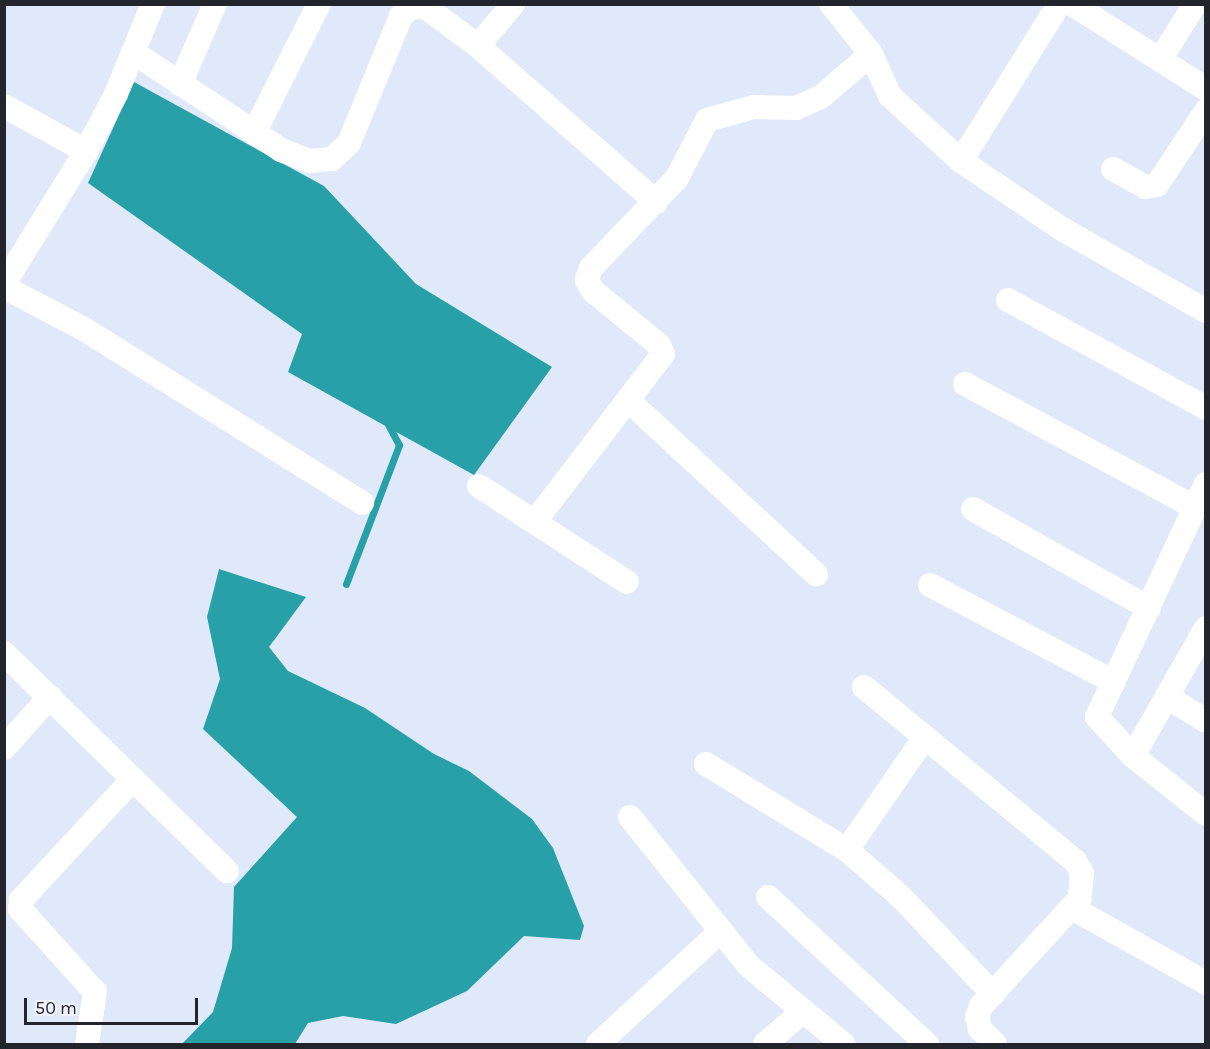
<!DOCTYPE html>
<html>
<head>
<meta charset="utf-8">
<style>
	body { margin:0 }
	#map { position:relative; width:1210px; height:1049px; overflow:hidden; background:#e0e9f9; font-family:Karla,sans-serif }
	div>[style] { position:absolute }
	.water>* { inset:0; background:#28a0a8 }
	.stream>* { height:7px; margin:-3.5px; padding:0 3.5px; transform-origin:3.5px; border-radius:3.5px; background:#28a0a8 }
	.street>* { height:24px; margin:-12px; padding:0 12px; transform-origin:12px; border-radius:12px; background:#fff }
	span { translate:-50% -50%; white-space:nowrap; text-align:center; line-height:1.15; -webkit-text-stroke:4.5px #f2f6fc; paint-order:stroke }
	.frame { position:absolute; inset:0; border:6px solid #22252b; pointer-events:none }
	.scale { position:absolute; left:24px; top:998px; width:174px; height:27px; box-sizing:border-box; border:3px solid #22252b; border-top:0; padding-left:8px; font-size:18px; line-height:21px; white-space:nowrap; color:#22252b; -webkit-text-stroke:4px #f2f6fc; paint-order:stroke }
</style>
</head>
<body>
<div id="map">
	<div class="water">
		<div style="clip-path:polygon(134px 82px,324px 186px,416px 284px,552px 367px,474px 475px,288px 372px,302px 334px,88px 183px)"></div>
		<div style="clip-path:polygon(219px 569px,306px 597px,269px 647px,288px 671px,365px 708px,434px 754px,469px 771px,532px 819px,553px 848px,584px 926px,580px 940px,524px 936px,467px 991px,396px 1024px,343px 1016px,308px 1023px,295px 1044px,182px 1044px,213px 1012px,232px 948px,234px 887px,297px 817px,203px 729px,220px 679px,207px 617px)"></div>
	</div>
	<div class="stream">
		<div style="left:346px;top:584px;width:149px;rotate:-69.1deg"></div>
		<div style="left:399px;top:445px;width:26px;rotate:-118deg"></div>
	</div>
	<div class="street">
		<div style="left:831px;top:4px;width:64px;rotate:51.3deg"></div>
		<div style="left:871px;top:54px;width:46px;rotate:65.7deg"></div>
		<div style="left:890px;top:96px;width:96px;rotate:42.5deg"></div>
		<div style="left:961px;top:161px;width:122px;rotate:34deg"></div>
		<div style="left:1062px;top:229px;width:166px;rotate:29.7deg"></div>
		<div style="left:1072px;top:4px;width:159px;rotate:32.4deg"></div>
		<div style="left:478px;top:46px;width:55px;rotate:-50.2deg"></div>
		<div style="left:133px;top:52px;width:178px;rotate:33.5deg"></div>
		<div style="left:281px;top:150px;width:30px;rotate:21deg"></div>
		<div style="left:309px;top:161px;width:23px;rotate:-5deg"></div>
		<div style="left:332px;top:159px;width:23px;rotate:-43deg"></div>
		<div style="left:349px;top:143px;width:137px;rotate:-67.7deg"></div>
		<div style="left:401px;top:16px;width:12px;rotate:-42deg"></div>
		<div style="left:410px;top:8px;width:14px;rotate:-8deg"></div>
		<div style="left:424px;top:6px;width:67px;rotate:36.5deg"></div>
		<div style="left:478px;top:46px;width:237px;rotate:41.2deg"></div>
		<div style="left:1160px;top:60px;width:66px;rotate:-58deg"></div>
		<div style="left:180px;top:84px;width:87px;rotate:-66.4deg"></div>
		<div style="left:4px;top:106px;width:94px;rotate:28.8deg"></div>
		<div style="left:254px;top:133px;width:144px;rotate:-63.3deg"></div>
		<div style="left:961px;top:161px;width:185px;rotate:-58deg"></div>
		<div style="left:1113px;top:169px;width:37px;rotate:29deg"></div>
		<div style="left:1145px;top:187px;width:12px;rotate:-9deg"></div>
		<div style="left:1157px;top:185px;width:89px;rotate:-56.5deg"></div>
		<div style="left:4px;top:284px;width:156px;rotate:-58.3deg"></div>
		<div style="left:86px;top:151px;width:64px;rotate:-62.2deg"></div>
		<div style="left:116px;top:94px;width:97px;rotate:-67.7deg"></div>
		<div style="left:4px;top:287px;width:90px;rotate:27.7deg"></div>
		<div style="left:84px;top:329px;width:328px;rotate:32deg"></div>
		<div style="left:1008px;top:300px;width:226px;rotate:28.6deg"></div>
		<div style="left:965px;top:384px;width:260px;rotate:28.2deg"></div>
		<div style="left:629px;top:401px;width:255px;rotate:42.8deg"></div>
		<div style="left:1206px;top:484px;width:257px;rotate:115.1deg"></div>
		<div style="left:1097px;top:717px;width:53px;rotate:47.3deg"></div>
		<div style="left:1133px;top:756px;width:93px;rotate:38.5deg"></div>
		<div style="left:479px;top:486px;width:176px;rotate:33deg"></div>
		<div style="left:973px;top:509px;width:202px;rotate:29.4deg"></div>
		<div style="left:536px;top:520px;width:209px;rotate:-52.6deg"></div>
		<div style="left:663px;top:354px;width:10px;rotate:-114deg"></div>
		<div style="left:659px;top:345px;width:85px;rotate:-140.7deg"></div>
		<div style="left:593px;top:291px;width:13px;rotate:-119deg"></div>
		<div style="left:587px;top:280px;width:13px;rotate:-72deg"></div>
		<div style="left:591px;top:268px;width:124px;rotate:-46.3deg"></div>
		<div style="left:677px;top:178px;width:65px;rotate:-62.7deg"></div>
		<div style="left:707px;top:120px;width:49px;rotate:-15.5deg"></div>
		<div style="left:754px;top:107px;width:42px;rotate:1.4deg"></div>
		<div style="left:796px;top:108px;width:27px;rotate:-24deg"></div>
		<div style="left:821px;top:97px;width:66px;rotate:-40.7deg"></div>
		<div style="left:930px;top:585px;width:208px;rotate:27.8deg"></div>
		<div style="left:4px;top:653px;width:312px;rotate:44.4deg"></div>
		<div style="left:864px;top:687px;width:273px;rotate:39.5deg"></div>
		<div style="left:1075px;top:861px;width:14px;rotate:60deg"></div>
		<div style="left:1082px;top:873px;width:25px;rotate:95deg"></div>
		<div style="left:1080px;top:898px;width:147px;rotate:132.5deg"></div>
		<div style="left:981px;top:1006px;width:12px;rotate:110deg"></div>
		<div style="left:977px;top:1017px;width:12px;rotate:76deg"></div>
		<div style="left:980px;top:1029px;width:21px;rotate:45deg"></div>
		<div style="left:1167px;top:697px;width:46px;rotate:31.6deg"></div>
		<div style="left:4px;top:748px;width:69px;rotate:-48deg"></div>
		<div style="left:1133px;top:756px;width:147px;rotate:-60.3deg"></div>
		<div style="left:706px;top:764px;width:165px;rotate:31.4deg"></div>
		<div style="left:847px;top:850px;width:70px;rotate:41deg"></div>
		<div style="left:900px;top:896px;width:135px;rotate:46.5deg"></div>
		<div style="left:630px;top:817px;width:189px;rotate:51.4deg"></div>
		<div style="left:748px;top:965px;width:124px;rotate:39.7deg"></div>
		<div style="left:847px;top:850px;width:137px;rotate:-55.4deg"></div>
		<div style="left:768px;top:897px;width:217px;rotate:42.8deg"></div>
		<div style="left:1072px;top:908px;width:154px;rotate:29.2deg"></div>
		<div style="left:87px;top:1044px;width:53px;rotate:-81.3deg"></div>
		<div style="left:95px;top:992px;width:112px;rotate:-132.1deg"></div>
		<div style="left:20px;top:909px;width:9px;rotate:-84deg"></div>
		<div style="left:21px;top:900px;width:165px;rotate:-47.2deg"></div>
		<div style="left:598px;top:1044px;width:167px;rotate:-42.6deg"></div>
		<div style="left:765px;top:1044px;width:49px;rotate:-40.9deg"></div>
	</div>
	<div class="frame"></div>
	<div class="scale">50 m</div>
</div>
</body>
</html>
